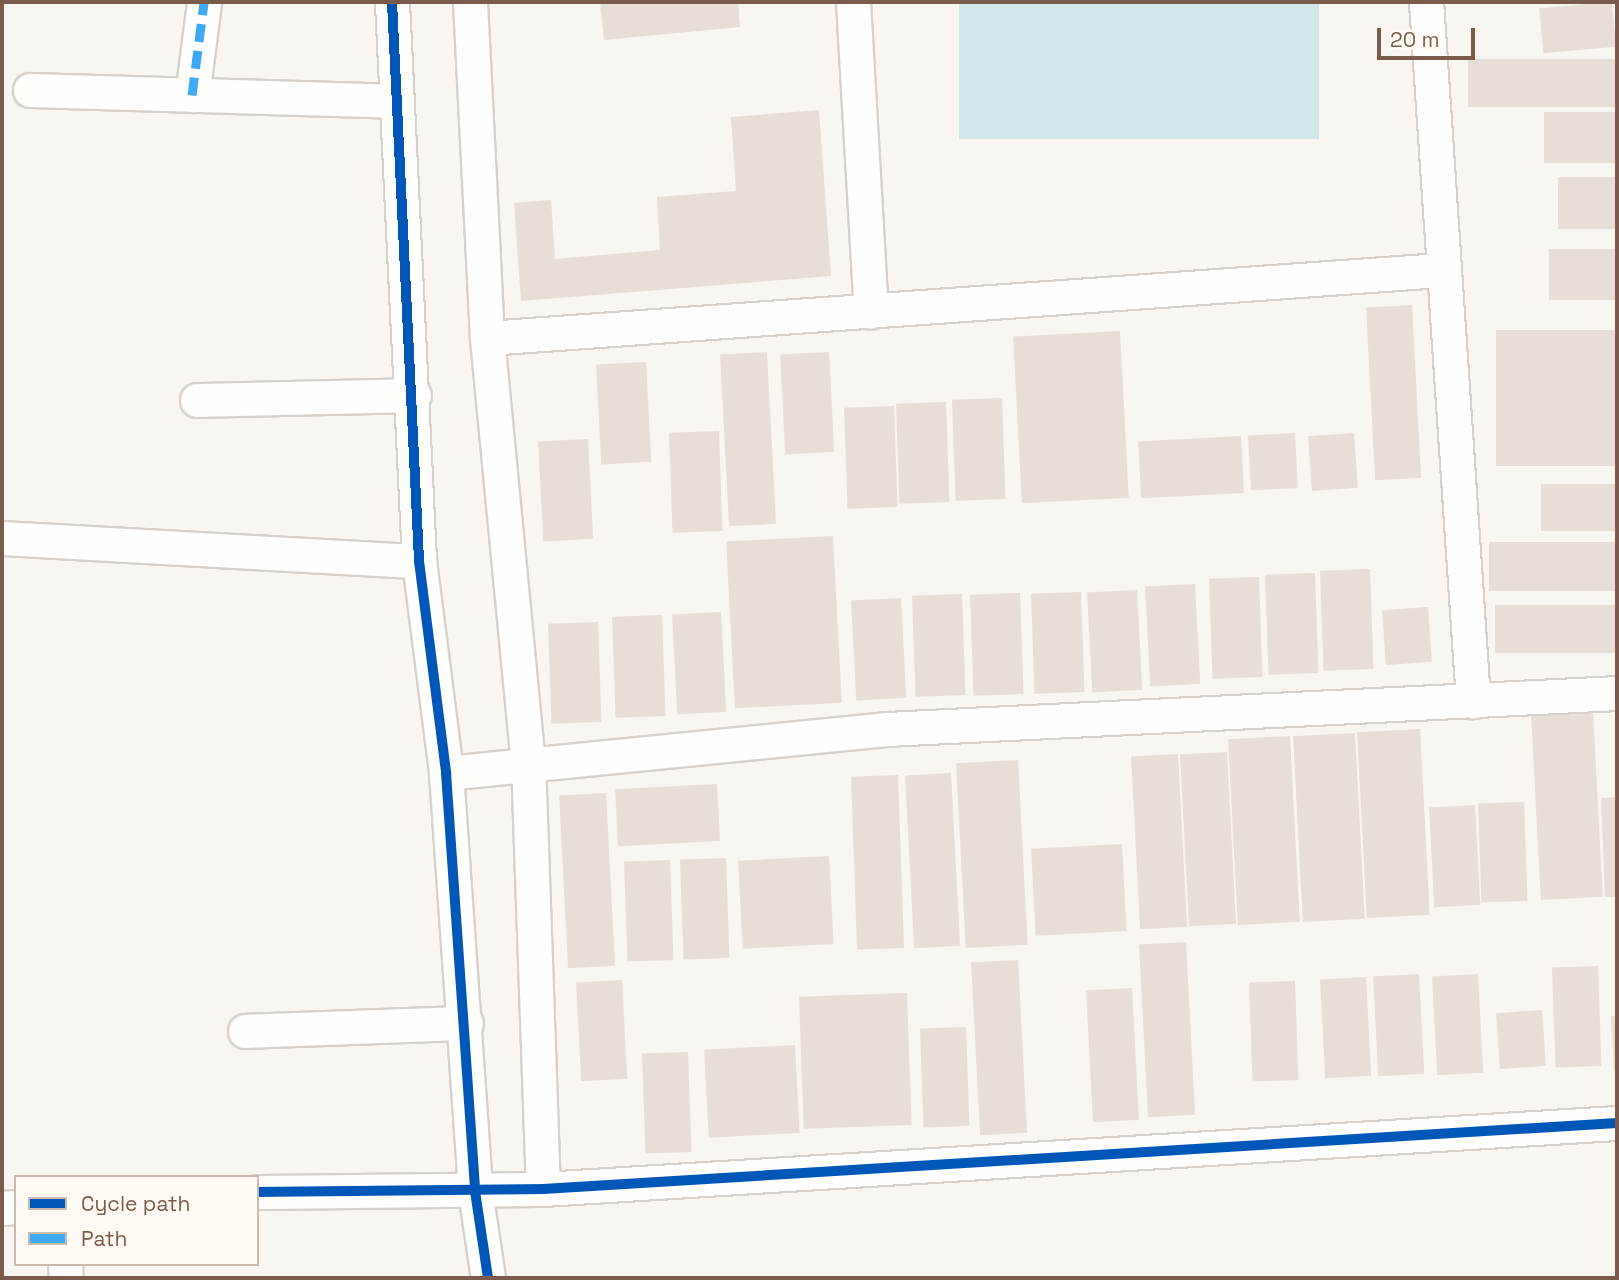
<!DOCTYPE html>
<html>
<head>
<meta charset="utf-8">
<style>
	body { margin:0 }
	#map { position:relative; width:1619px; height:1280px; overflow:hidden; background:#f9f5f0; font-family:"Space Grotesk",sans-serif }
	div>[style] { position:absolute }
	.water>* { inset:0; background:#d0e8ea; transform-origin:0 0 }
	.building>* { inset:0; background:#e6ded7; transform-origin:0 0 }
	.roads { filter:drop-shadow(2px 0 #d7d1cb) drop-shadow(-2px 0 #d7d1cb) drop-shadow(0 2px #d7d1cb) drop-shadow(0 -2px #d7d1cb) }
	.minor>* { height:33px; margin:-16.5px; padding:0 16.5px; transform-origin:16.5px; border-radius:16.5px; background:#fefefd }
	.quiet>* { height:9px; margin-top:-4.5px; transform-origin:0; background:repeating-linear-gradient(90deg,#3fa9f5 0 18px,transparent 0 27px) }
	.cycleway>* { height:10px; margin:-5px; padding:0 5px; transform-origin:5px; border-radius:5px; background:#0057b8 }
	span { translate:-50% -50%; white-space:nowrap; text-align:center; line-height:1.15; -webkit-text-stroke:7px #fffaf3; paint-order:stroke }
	.frame { position:absolute; inset:0; border:4px solid #7a5c4d; pointer-events:none }
	.legend { position:absolute; left:14px; top:1175px; width:245px; height:91px; box-sizing:border-box; background:#fffaf3; border:2px solid #cabbb1; margin:0; padding:9px 12px; list-style:none; font-size:21px; color:#7a5c4d }
	.legend li { display:flex; align-items:center; gap:14px; height:35px }
	.legend b { width:35px; border:2px solid #cabbb1 }
	.scale { position:absolute; left:1377px; top:28px; width:98px; height:32px; box-sizing:border-box; border:4px solid #7a5c4d; border-top:0; padding-left:9px; font-size:21px; line-height:24px; white-space:nowrap; color:#7a5c4d; -webkit-text-stroke:5px #fffaf3; paint-order:stroke }
</style>
</head>
<body>
<div id="map">
	<div class="water">
		<div style="left:959px;top:2px;width:360px;height:137px"></div>
	</div>
	<div class="building">
		<div style="clip-path:polygon(600px 2px,738px 2px,740px 27px,604px 40px)"></div>
		<div style="left:1612px;top:2px;width:45px;height:73px;rotate:85deg"></div>
		<div style="left:1617px;top:59px;width:48px;height:149px;rotate:90deg"></div>
		<div style="clip-path:polygon(819px 110px,831px 276px,521px 301px,514px 203px,551px 200px,555px 259px,660px 250px,657px 197px,736px 191px,731px 117px)"></div>
		<div style="left:1617px;top:112px;width:51px;height:73px;rotate:90deg"></div>
		<div style="left:1617px;top:177px;width:52px;height:59px;rotate:90deg"></div>
		<div style="left:1617px;top:249px;width:51px;height:68px;rotate:90deg"></div>
		<div style="left:1412px;top:305px;width:173px;height:46px;rotate:87deg"></div>
		<div style="left:1617px;top:330px;width:136px;height:121px;rotate:90deg"></div>
		<div style="left:1120px;top:331px;width:167px;height:107px;rotate:87deg"></div>
		<div style="left:767px;top:352px;width:172px;height:47px;rotate:87deg"></div>
		<div style="left:829px;top:352px;width:100px;height:49px;rotate:87deg"></div>
		<div style="left:646px;top:362px;width:100px;height:50px;rotate:87deg"></div>
		<div style="left:1002px;top:398px;width:101px;height:50px;rotate:88deg"></div>
		<div style="left:946px;top:402px;width:100px;height:50px;rotate:88deg"></div>
		<div style="left:894px;top:406px;width:101px;height:50px;rotate:88deg"></div>
		<div style="left:719px;top:431px;width:100px;height:50px;rotate:88deg"></div>
		<div style="left:1295px;top:433px;width:55px;height:47px;rotate:87deg"></div>
		<div style="left:1354px;top:433px;width:55px;height:46px;rotate:86deg"></div>
		<div style="left:1241px;top:436px;width:57px;height:103px;rotate:87deg"></div>
		<div style="left:588px;top:439px;width:100px;height:50px;rotate:87deg"></div>
		<div style="left:1617px;top:484px;width:47px;height:76px;rotate:90deg"></div>
		<div style="left:833px;top:536px;width:167px;height:107px;rotate:87deg"></div>
		<div style="left:1617px;top:542px;width:49px;height:128px;rotate:90deg"></div>
		<div style="left:1370px;top:569px;width:100px;height:50px;rotate:88deg"></div>
		<div style="left:1315px;top:573px;width:100px;height:50px;rotate:88deg"></div>
		<div style="left:1259px;top:577px;width:100px;height:50px;rotate:88deg"></div>
		<div style="left:1195px;top:584px;width:100px;height:50px;rotate:87deg"></div>
		<div style="left:1137px;top:590px;width:100px;height:50px;rotate:87deg"></div>
		<div style="left:1081px;top:592px;width:100px;height:50px;rotate:88deg"></div>
		<div style="left:1020px;top:593px;width:101px;height:50px;rotate:88deg"></div>
		<div style="left:962px;top:594px;width:101px;height:50px;rotate:88deg"></div>
		<div style="left:901px;top:598px;width:100px;height:50px;rotate:87deg"></div>
		<div style="left:1617px;top:605px;width:48px;height:122px;rotate:90deg"></div>
		<div style="left:1428px;top:607px;width:55px;height:46px;rotate:86deg"></div>
		<div style="left:721px;top:612px;width:100px;height:49px;rotate:87deg"></div>
		<div style="left:662px;top:615px;width:101px;height:50px;rotate:88deg"></div>
		<div style="left:598px;top:622px;width:100px;height:50px;rotate:88deg"></div>
		<div style="left:1593px;top:711px;width:186px;height:62px;rotate:87deg"></div>
		<div style="left:1420px;top:729px;width:186px;height:63px;rotate:87deg"></div>
		<div style="left:1355px;top:733px;width:186px;height:62px;rotate:87deg"></div>
		<div style="left:1290px;top:736px;width:186px;height:62px;rotate:87deg"></div>
		<div style="left:1227px;top:752px;width:172px;height:47px;rotate:87deg"></div>
		<div style="left:1178px;top:754px;width:173px;height:47px;rotate:87deg"></div>
		<div style="left:1018px;top:760px;width:185px;height:62px;rotate:87deg"></div>
		<div style="left:951px;top:773px;width:173px;height:46px;rotate:87deg"></div>
		<div style="left:898px;top:775px;width:173px;height:47px;rotate:88deg"></div>
		<div style="left:717px;top:784px;width:57px;height:102px;rotate:87deg"></div>
		<div style="left:606px;top:793px;width:173px;height:47px;rotate:87deg"></div>
		<div style="clip-path:polygon(1617px 797px,1617px 897px,1605px 897px,1601px 798px)"></div>
		<div style="left:1524px;top:802px;width:99px;height:46px;rotate:88deg"></div>
		<div style="left:1475px;top:805px;width:100px;height:46px;rotate:87deg"></div>
		<div style="left:1122px;top:844px;width:87px;height:91px;rotate:87deg"></div>
		<div style="left:829px;top:856px;width:88px;height:91px;rotate:87deg"></div>
		<div style="left:726px;top:858px;width:100px;height:46px;rotate:88deg"></div>
		<div style="left:670px;top:860px;width:100px;height:46px;rotate:88deg"></div>
		<div style="left:1186px;top:942px;width:173px;height:47px;rotate:87deg"></div>
		<div style="left:1018px;top:960px;width:173px;height:47px;rotate:87deg"></div>
		<div style="left:1598px;top:966px;width:100px;height:46px;rotate:88deg"></div>
		<div style="left:1419px;top:974px;width:100px;height:46px;rotate:87deg"></div>
		<div style="left:1478px;top:974px;width:99px;height:46px;rotate:87deg"></div>
		<div style="left:1366px;top:977px;width:99px;height:46px;rotate:87deg"></div>
		<div style="left:622px;top:980px;width:99px;height:46px;rotate:87deg"></div>
		<div style="left:1295px;top:981px;width:99px;height:46px;rotate:88deg"></div>
		<div style="left:1132px;top:988px;width:132px;height:46px;rotate:87deg"></div>
		<div style="left:907px;top:993px;width:132px;height:108px;rotate:88deg"></div>
		<div style="left:1542px;top:1010px;width:56px;height:46px;rotate:86deg"></div>
		<div style="clip-path:polygon(1611px 1016px,1617px 1016px,1617px 1071px,1614px 1071px)"></div>
		<div style="left:966px;top:1027px;width:99px;height:46px;rotate:88deg"></div>
		<div style="left:795px;top:1045px;width:88px;height:91px;rotate:87deg"></div>
		<div style="left:688px;top:1052px;width:100px;height:46px;rotate:88deg"></div>
	</div>
	<div class="roads">
		<div class="minor">
			<div style="left:392px;top:2px;width:560px;rotate:87.23deg"></div>
			<div style="left:419px;top:561px;width:214px;rotate:82.7deg"></div>
			<div style="left:446px;top:773px;width:419px;rotate:86deg"></div>
			<div style="left:475px;top:1191px;width:88px;rotate:81.5deg"></div>
			<div style="left:470px;top:2px;width:336px;rotate:87.1deg"></div>
			<div style="left:487px;top:338px;width:425px;rotate:84.5deg"></div>
			<div style="left:528px;top:761px;width:428px;rotate:88deg"></div>
			<div style="left:853px;top:2px;width:310px;rotate:86.7deg"></div>
			<div style="left:1426px;top:2px;width:701px;rotate:86.15deg"></div>
			<div style="left:30px;top:90px;width:364px;rotate:1.7deg"></div>
			<div style="left:192px;top:95px;width:94px;rotate:-82.6deg"></div>
			<div style="left:487px;top:338px;width:956px;rotate:-4.08deg"></div>
			<div style="left:197px;top:400px;width:217px;rotate:-1.3deg"></div>
			<div style="left:2px;top:538px;width:418px;rotate:3.2deg"></div>
			<div style="left:446px;top:773px;width:443px;rotate:-5.7deg"></div>
			<div style="left:887px;top:729px;width:731px;rotate:-2.82deg"></div>
			<div style="left:245px;top:1031px;width:221px;rotate:-2.1deg"></div>
			<div style="left:257px;top:1192px;width:286px;rotate:-0.6deg"></div>
			<div style="left:543px;top:1189px;width:1076px;rotate:-3.52deg"></div>
			<div style="left:2px;top:1208px;width:14px;rotate:-4deg"></div>
			<div style="left:65px;top:1264px;width:14px;rotate:86deg"></div>
		</div>
	</div>
	<div class="quiet">
		<div style="left:192px;top:95px;width:94px;rotate:-82.6deg"></div>
	</div>
	<div class="cycleway">
		<div style="left:392px;top:2px;width:560px;rotate:87.23deg"></div>
		<div style="left:419px;top:561px;width:214px;rotate:82.7deg"></div>
		<div style="left:446px;top:773px;width:419px;rotate:86deg"></div>
		<div style="left:475px;top:1191px;width:88px;rotate:81.5deg"></div>
		<div style="left:257px;top:1192px;width:286px;rotate:-0.6deg"></div>
		<div style="left:543px;top:1189px;width:1076px;rotate:-3.52deg"></div>
	</div>
	<div class="frame"></div>
	<ul class="legend">
	<li><b style="height:9px;background:#0057b8"></b>Cycle path</li>
	<li><b style="height:9px;background:#3fa9f5"></b>Path</li>
	</ul>
	<div class="scale">20 m</div>
</div>
</body>
</html>
